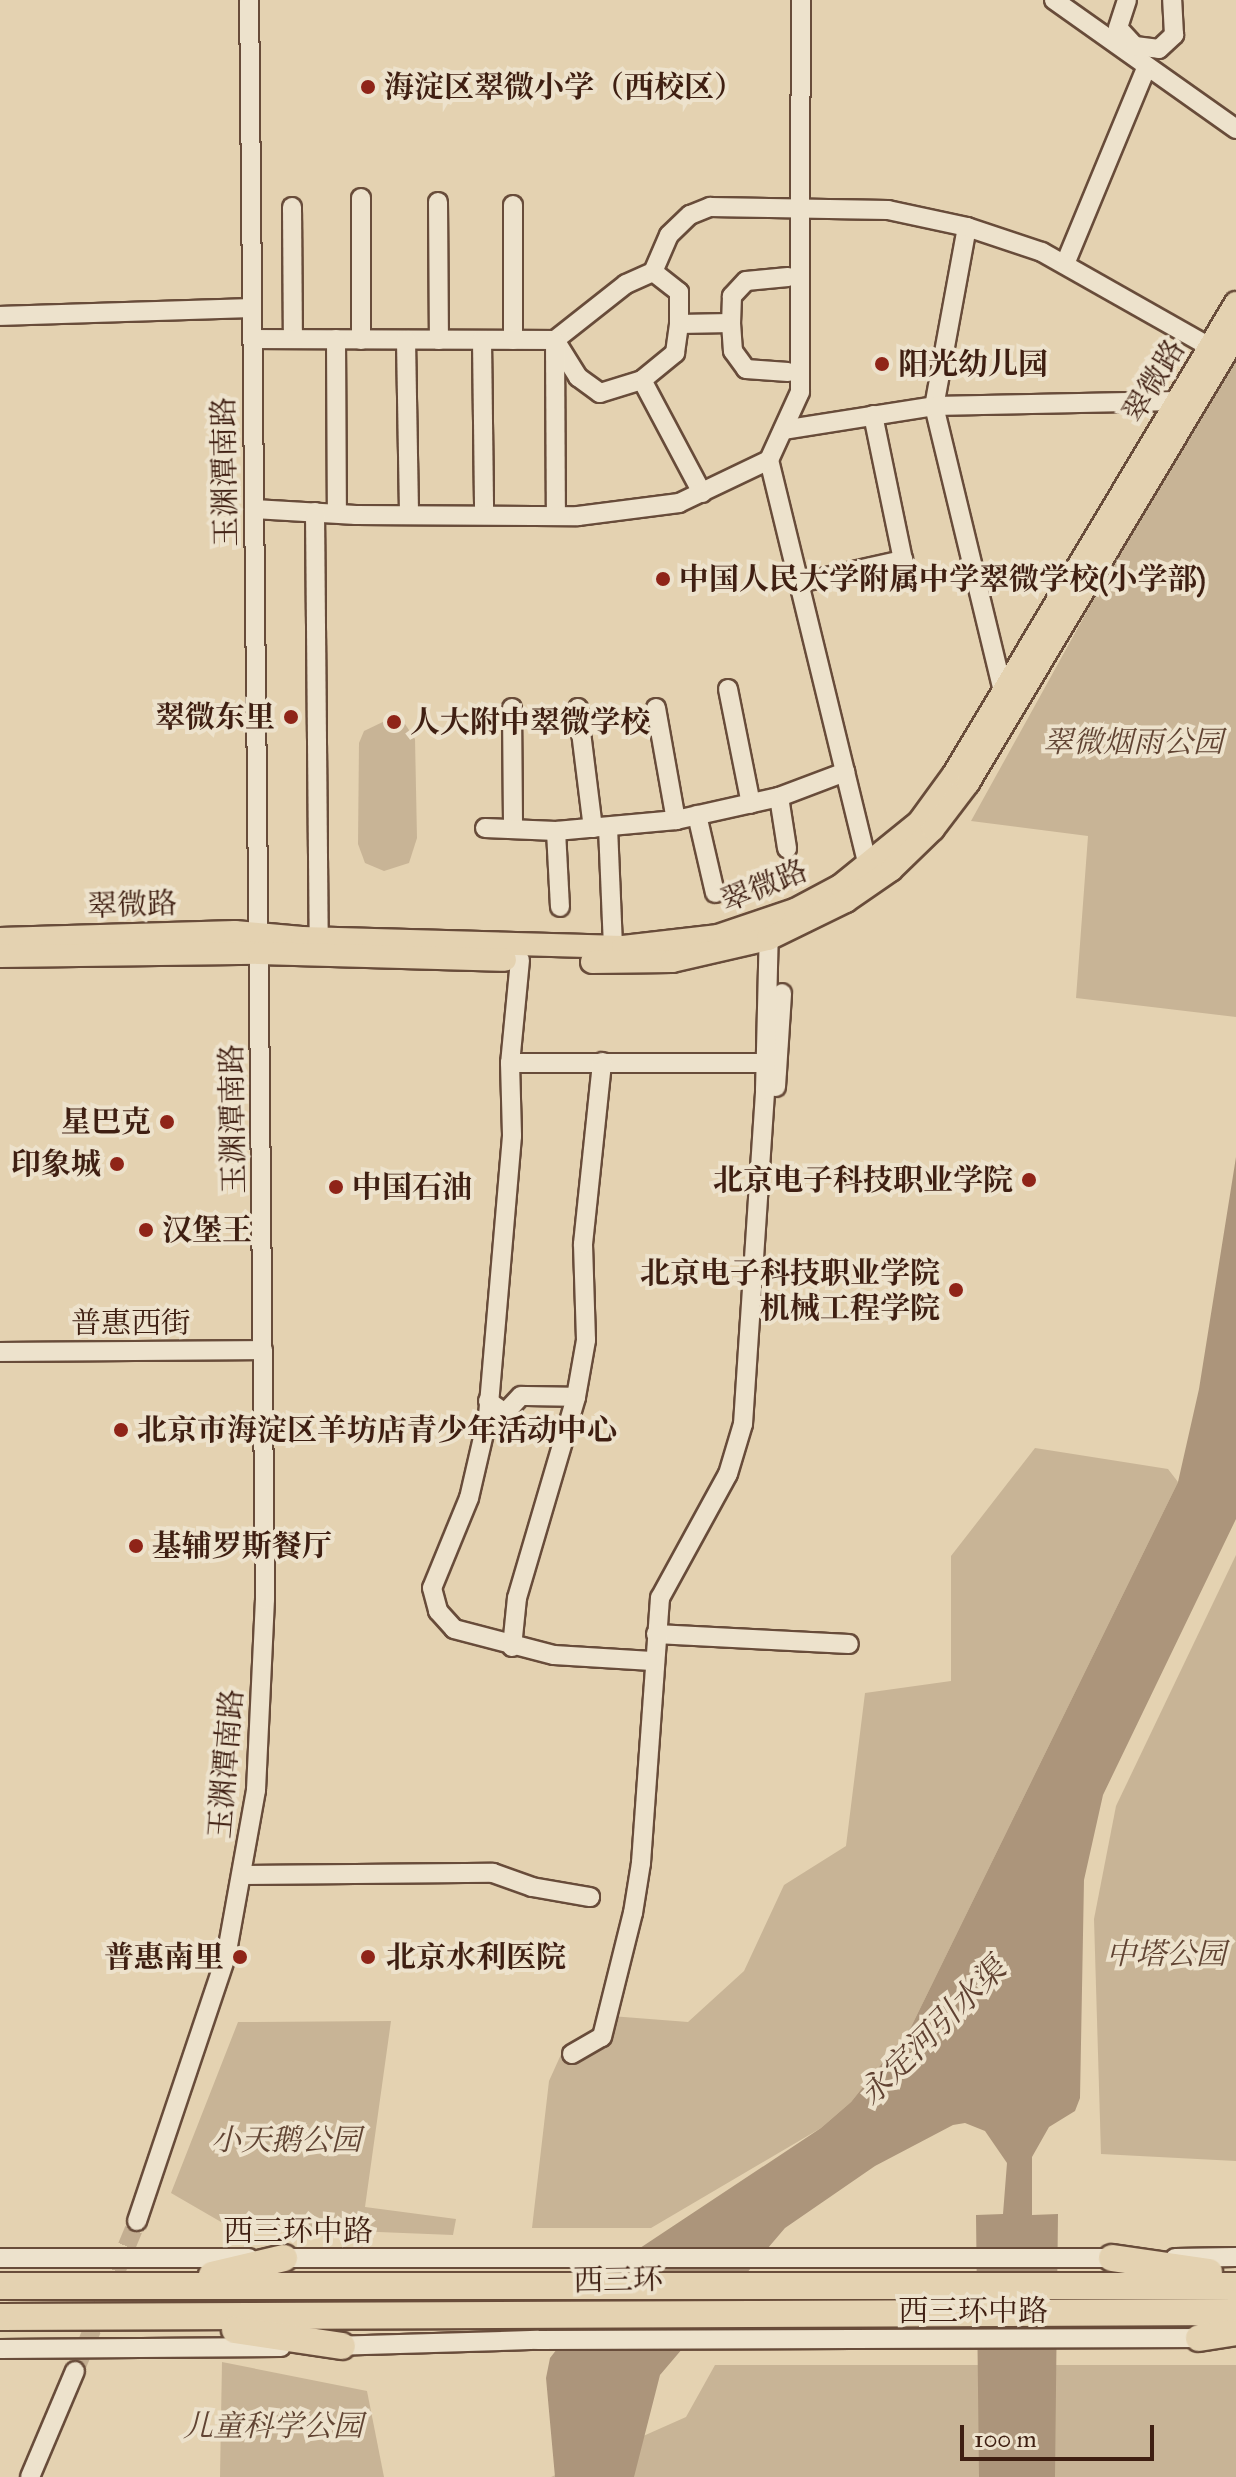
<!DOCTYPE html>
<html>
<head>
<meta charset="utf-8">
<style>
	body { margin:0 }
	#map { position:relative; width:1236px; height:2477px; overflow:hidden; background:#e4d2b1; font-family:"IM FELL Great Primer","Noto Serif SC",serif }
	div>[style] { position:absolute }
	.green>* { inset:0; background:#c8b496 }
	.water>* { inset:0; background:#ac957b }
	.minor-tunnel>* { height:18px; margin-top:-9px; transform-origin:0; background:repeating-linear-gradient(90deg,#c3ae91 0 18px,transparent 0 27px) }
	.roads { filter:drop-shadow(2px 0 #684c3a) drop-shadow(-2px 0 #684c3a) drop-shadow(0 2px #684c3a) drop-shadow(0 -2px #684c3a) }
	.minor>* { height:18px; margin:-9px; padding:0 9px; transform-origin:9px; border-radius:9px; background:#ede2cc }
	.major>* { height:22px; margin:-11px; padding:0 11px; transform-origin:11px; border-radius:11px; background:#e4d2b1 }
	.highway>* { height:26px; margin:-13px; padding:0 13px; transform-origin:13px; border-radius:13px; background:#e4d2b1 }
	.dots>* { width:22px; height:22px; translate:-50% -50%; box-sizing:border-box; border:4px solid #ede2cc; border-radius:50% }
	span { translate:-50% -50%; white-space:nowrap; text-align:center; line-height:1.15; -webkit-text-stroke:8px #ede2cc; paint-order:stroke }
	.poi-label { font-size:30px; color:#3f1f12; font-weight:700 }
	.left { translate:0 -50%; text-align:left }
	.right { translate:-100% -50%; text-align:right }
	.street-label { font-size:30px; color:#3f1f12 }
	.park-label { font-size:30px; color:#614433; font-style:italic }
	.water-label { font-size:32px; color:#604232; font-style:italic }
	.scale { position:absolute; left:960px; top:2425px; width:194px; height:36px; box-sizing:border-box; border:4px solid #3f1f12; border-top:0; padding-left:10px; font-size:24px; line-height:28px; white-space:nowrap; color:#3f1f12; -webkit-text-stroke:6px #ede2cc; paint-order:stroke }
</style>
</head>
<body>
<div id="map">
	<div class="green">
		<div style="clip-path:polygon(1236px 357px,1236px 1017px,1076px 998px,1088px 836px,971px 821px,1101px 586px)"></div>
		<div style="clip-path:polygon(389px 719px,405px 724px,415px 739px,417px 838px,409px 863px,384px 871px,365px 863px,358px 844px,359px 743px,364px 731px)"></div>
		<div style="clip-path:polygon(1035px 1448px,1168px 1469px,1178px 1482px,911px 2027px,851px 2102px,821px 2128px,651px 2228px,532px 2228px,549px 2081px,563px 2050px,591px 2040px,598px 2015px,688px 2022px,744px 1971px,784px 1885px,846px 1846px,865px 1693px,951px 1681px,951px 1556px)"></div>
		<div style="clip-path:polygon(1236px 1555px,1236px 2161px,1101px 2154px,1094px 1919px,1116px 1806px)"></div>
		<div style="clip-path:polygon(391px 2021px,365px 2207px,456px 2219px,453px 2235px,228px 2226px,171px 2193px,238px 2022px)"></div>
		<div style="clip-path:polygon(222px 2362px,367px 2391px,384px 2477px,220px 2477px)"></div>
		<div style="clip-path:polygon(715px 2365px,1236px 2365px,1236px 2477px,551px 2477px,686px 2417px)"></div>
	</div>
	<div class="water">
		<div style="clip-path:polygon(1236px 1157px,1236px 1519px,1103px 1795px,1084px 1880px,1080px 2098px,1075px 2111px,1049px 2127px,1032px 2157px,1032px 2215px,1058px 2214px,1055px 2477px,979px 2477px,976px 2215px,1003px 2214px,1007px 2163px,985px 2131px,965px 2123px,953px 2125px,875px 2166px,785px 2228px,660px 2375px,634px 2477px,555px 2477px,546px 2378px,550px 2358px,631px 2254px,821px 2128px,851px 2102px,911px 2027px,1178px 1482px,1199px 1389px)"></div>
	</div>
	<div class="minor-tunnel">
		<div style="left:75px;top:2371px;width:162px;rotate:-67.5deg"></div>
	</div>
	<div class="roads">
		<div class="minor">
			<div style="left:1054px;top:0;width:223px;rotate:35.3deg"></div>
			<div style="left:1127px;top:0;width:29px;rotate:108deg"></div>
			<div style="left:1118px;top:28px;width:25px;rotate:47deg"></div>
			<div style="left:1135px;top:46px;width:24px;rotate:7deg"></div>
			<div style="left:1159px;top:49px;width:21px;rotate:-43deg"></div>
			<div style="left:1174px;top:35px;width:35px;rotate:-93deg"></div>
			<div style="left:438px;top:202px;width:138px;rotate:89.6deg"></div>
			<div style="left:513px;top:205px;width:135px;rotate:90deg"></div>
			<div style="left:292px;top:207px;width:132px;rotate:89.6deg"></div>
			<div style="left:967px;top:227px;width:182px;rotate:100.4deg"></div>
			<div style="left:934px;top:406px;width:293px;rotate:76.4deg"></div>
			<div style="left:1065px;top:264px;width:214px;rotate:-67.5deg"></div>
			<div style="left:788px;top:277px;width:42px;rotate:174.6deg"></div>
			<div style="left:746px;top:281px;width:21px;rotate:133deg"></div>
			<div style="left:732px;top:296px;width:27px;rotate:92deg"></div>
			<div style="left:731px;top:323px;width:28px;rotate:86deg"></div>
			<div style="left:733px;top:351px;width:22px;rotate:54deg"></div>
			<div style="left:746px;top:369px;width:42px;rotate:4.1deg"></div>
			<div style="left:0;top:316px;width:251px;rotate:-1.8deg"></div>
			<div style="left:679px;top:324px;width:52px;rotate:-1.1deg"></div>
			<div style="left:252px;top:339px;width:303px;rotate:0.2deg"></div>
			<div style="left:555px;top:340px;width:90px;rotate:-38.3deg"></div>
			<div style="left:626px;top:284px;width:30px;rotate:-24deg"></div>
			<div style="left:653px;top:272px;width:40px;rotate:-66.6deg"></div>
			<div style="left:669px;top:235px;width:29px;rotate:-44deg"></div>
			<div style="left:690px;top:215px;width:22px;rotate:-22deg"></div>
			<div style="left:710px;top:207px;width:178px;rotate:1deg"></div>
			<div style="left:888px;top:210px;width:81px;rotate:12.1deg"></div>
			<div style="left:967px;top:227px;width:79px;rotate:18.4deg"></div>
			<div style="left:1042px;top:252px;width:193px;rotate:29.5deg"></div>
			<div style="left:336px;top:339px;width:174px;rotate:89.7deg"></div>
			<div style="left:361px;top:340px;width:142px;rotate:-90deg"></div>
			<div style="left:406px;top:340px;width:174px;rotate:89deg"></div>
			<div style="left:482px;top:340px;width:174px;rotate:89.3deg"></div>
			<div style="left:555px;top:340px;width:44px;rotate:58.1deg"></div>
			<div style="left:578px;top:377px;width:27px;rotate:36deg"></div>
			<div style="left:600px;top:393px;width:44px;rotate:-17.2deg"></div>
			<div style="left:642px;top:380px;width:43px;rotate:-39.3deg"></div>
			<div style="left:675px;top:353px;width:29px;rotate:-82deg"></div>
			<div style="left:679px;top:324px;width:32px;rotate:-90deg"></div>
			<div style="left:679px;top:292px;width:33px;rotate:-142deg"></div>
			<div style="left:555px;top:342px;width:173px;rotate:89.7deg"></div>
			<div style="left:642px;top:380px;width:128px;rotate:62deg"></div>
			<div style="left:783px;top:430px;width:153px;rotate:-9deg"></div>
			<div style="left:934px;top:406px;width:243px;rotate:-1.2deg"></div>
			<div style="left:769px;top:460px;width:418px;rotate:76.3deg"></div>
			<div style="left:254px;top:509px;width:102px;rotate:3.4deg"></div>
			<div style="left:356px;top:515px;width:222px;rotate:0.3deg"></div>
			<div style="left:578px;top:516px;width:102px;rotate:-7.3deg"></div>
			<div style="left:679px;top:503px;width:100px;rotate:-25.5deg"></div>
			<div style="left:769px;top:460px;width:75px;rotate:-65.5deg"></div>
			<div style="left:800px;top:392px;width:392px;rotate:-89.9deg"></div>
			<div style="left:315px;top:512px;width:427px;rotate:89.5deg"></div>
			<div style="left:799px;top:583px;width:107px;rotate:-12.5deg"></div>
			<div style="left:903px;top:560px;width:148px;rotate:-101.7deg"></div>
			<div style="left:728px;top:689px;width:117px;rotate:78.7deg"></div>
			<div style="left:512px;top:708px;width:121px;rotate:89.5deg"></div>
			<div style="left:578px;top:708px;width:121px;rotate:82.9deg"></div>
			<div style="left:656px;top:708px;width:114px;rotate:79.9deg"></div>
			<div style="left:779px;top:797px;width:52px;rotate:81.1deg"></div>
			<div style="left:697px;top:815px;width:80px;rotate:77deg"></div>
			<div style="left:608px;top:827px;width:120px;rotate:87.6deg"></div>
			<div style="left:485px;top:828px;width:71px;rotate:2.4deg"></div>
			<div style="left:556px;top:831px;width:121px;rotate:-5.2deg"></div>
			<div style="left:676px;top:820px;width:106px;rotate:-12.6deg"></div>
			<div style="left:779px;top:797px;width:71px;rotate:-20.7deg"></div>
			<div style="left:556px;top:831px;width:76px;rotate:87deg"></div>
			<div style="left:520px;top:960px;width:103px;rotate:95.5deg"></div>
			<div style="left:510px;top:1063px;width:73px;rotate:88.4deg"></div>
			<div style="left:512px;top:1136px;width:281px;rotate:94.9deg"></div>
			<div style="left:488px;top:1416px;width:84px;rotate:103deg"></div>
			<div style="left:469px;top:1498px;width:97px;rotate:112.3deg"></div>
			<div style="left:432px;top:1588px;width:24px;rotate:75deg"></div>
			<div style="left:438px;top:1611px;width:24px;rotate:48deg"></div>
			<div style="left:454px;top:1629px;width:103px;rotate:14.6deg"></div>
			<div style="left:554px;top:1655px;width:98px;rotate:3.5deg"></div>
			<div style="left:510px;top:1063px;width:265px"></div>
			<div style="left:776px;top:1087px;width:94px;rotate:-86.3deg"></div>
			<div style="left:0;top:1352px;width:263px;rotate:-0.4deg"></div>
			<div style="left:488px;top:1401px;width:21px;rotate:35deg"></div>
			<div style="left:505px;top:1413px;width:23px;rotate:-47deg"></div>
			<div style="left:521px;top:1396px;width:55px;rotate:1deg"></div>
			<div style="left:656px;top:1634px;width:193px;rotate:3deg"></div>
			<div style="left:512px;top:1647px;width:49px;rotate:-84.2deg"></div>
			<div style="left:517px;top:1598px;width:209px;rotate:-73.6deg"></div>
			<div style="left:576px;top:1397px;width:58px;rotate:-80deg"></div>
			<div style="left:586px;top:1340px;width:96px;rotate:-91.8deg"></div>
			<div style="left:583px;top:1244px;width:183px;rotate:-84deg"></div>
			<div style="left:244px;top:1875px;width:249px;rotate:-0.5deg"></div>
			<div style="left:493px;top:1873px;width:41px;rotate:19.7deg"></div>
			<div style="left:532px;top:1887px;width:59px;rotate:9.8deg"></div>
			<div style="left:572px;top:2054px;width:34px;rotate:-30deg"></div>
			<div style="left:602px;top:2037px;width:128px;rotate:-76deg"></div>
			<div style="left:633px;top:1913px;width:51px;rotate:-80.9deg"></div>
			<div style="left:641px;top:1863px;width:266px;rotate:-85.9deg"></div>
			<div style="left:660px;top:1598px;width:141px;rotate:-61.3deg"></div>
			<div style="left:728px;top:1474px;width:52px;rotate:-73.3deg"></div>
			<div style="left:743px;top:1424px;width:335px;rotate:-86.2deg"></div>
			<div style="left:765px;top:1090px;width:163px;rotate:-88.6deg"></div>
			<div style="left:137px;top:2221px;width:279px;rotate:-71.4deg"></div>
			<div style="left:226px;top:1957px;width:170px;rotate:-79.8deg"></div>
			<div style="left:256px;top:1790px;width:191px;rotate:-87.3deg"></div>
			<div style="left:265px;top:1599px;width:1599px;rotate:-90.57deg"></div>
			<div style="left:0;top:2258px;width:249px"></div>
			<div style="left:275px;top:2258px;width:846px"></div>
			<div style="left:1175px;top:2258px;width:61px;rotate:-0.9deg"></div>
			<div style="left:331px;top:2346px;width:207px;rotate:-1.7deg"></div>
			<div style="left:538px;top:2340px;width:671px;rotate:-0.17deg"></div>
			<div style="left:0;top:2349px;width:281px;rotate:-0.4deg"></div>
			<div style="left:30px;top:2477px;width:115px;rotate:-67deg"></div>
		</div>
		<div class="major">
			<div style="left:0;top:939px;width:235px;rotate:-1.7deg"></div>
			<div style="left:235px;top:932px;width:67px;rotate:5.1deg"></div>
			<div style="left:302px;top:938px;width:321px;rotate:1.6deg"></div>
			<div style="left:623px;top:947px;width:96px;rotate:-6.6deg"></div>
			<div style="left:718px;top:936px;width:81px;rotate:-18.7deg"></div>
			<div style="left:795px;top:910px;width:51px;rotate:-28.1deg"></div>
			<div style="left:840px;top:886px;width:102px;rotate:-39deg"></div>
			<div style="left:919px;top:822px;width:59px;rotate:-53.9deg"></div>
			<div style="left:954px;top:774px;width:549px;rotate:-59.09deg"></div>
			<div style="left:0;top:956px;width:259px;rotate:-0.7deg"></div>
			<div style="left:259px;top:953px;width:246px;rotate:1.6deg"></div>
			<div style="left:592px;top:962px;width:80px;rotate:-0.7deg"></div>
			<div style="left:672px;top:961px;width:98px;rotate:-12.9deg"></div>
			<div style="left:768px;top:939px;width:87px;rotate:-26deg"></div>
			<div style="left:846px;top:901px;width:55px;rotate:-34.6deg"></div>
			<div style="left:891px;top:870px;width:59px;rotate:-44.3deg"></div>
			<div style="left:933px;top:829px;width:58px;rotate:-52.7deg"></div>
			<div style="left:968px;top:783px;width:522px;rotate:-59.11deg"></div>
		</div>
		<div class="highway">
			<div style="left:1112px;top:2258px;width:98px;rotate:8.2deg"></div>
			<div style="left:212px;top:2275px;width:74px;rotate:-13.3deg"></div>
			<div style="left:0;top:2286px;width:1236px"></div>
			<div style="left:0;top:2317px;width:1236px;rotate:-0.23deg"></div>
			<div style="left:235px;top:2330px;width:108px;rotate:8.5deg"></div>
			<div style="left:1199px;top:2338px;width:37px;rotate:-9deg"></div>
		</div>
	</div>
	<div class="dots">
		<div style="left:368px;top:87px;background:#8f2418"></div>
		<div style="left:882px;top:364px;background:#8f2418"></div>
		<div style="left:663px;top:579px;background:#8f2418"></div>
		<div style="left:291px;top:717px;background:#8f2418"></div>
		<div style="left:394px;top:722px;background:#8f2418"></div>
		<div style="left:167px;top:1122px;background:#8f2418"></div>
		<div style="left:117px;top:1164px;background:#8f2418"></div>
		<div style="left:1029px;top:1180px;background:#8f2418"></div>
		<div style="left:336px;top:1187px;background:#8f2418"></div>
		<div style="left:146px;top:1230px;background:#8f2418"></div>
		<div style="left:956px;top:1290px;background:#8f2418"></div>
		<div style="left:121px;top:1430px;background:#8f2418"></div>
		<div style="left:136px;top:1546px;background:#8f2418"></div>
		<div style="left:240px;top:1957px;background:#8f2418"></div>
		<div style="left:368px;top:1957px;background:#8f2418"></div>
	</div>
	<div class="poi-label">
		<span class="left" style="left:384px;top:87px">海淀区翠微小学（西校区）</span>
		<span class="left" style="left:898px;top:364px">阳光幼儿园</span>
		<span class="left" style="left:679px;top:579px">中国人民大学附属中学翠微学校(小学部)</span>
		<span class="right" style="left:275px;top:717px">翠微东里</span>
		<span class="left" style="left:410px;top:722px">人大附中翠微学校</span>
		<span class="right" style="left:151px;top:1122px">星巴克</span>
		<span class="right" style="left:101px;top:1164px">印象城</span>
		<span class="right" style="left:1013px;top:1180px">北京电子科技职业学院</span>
		<span class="left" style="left:352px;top:1187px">中国石油</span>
		<span class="left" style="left:162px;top:1230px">汉堡王</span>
		<span class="right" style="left:940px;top:1290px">北京电子科技职业学院<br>机械工程学院</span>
		<span class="left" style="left:137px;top:1430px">北京市海淀区羊坊店青少年活动中心</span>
		<span class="left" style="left:152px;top:1546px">基辅罗斯餐厅</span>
		<span class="right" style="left:224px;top:1957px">普惠南里</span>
		<span class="left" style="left:386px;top:1957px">北京水利医院</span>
	</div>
	<div class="street-label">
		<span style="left:1154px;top:381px;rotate:-59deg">翠微路</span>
		<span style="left:225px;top:472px;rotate:-91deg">玉渊潭南路</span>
		<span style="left:764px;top:886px;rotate:-22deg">翠微路</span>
		<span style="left:132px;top:905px;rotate:-2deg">翠微路</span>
		<span style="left:233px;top:1119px;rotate:-91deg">玉渊潭南路</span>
		<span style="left:131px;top:1323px">普惠西街</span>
		<span style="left:226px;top:1764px;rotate:-85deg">玉渊潭南路</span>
		<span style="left:298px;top:2231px">西三环中路</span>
		<span style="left:618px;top:2280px;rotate:-1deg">西三环</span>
		<span style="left:973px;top:2311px">西三环中路</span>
	</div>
	<div class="park-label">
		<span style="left:1133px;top:742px">翠微烟雨公园</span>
		<span style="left:1166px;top:1954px">中塔公园</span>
		<span style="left:286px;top:2140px">小天鹅公园</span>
		<span style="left:273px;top:2426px">儿童科学公园</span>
	</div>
	<div class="water-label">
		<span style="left:933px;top:2032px;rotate:-45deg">永定河引水渠</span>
	</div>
	<div class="scale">100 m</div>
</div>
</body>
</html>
